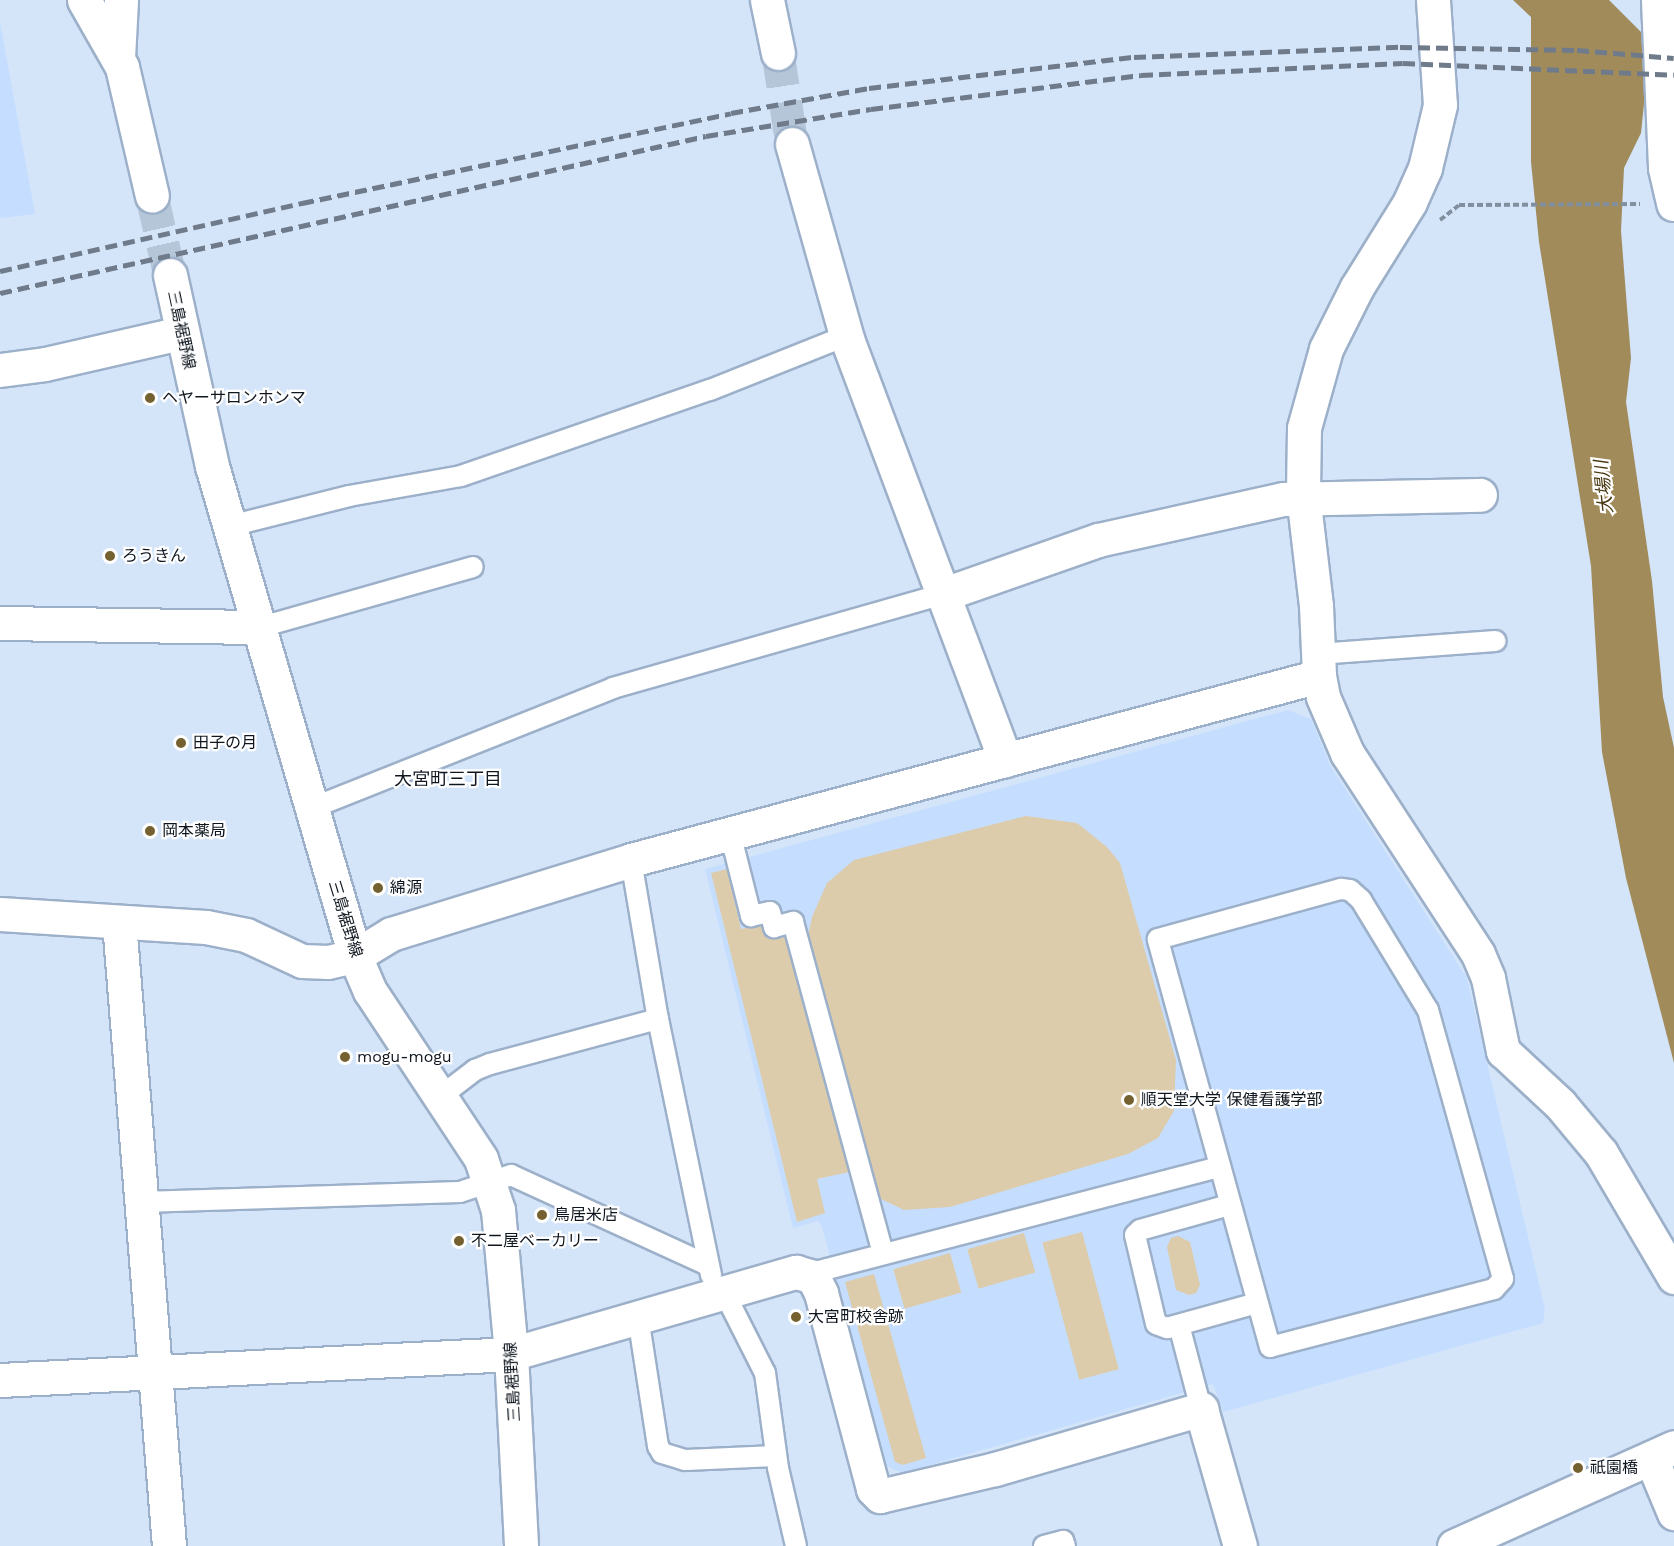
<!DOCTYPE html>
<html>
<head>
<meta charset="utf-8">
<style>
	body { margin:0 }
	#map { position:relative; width:1674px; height:1546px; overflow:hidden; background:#d4e5fa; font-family:"Work Sans","Noto Sans JP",sans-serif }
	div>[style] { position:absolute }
	.built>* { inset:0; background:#c5deff }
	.green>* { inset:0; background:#dcccab; transform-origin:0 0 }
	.water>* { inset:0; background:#a18b5b }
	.street-tunnel>* { height:33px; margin-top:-16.5px; transform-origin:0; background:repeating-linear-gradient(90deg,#b6c6d9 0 33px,transparent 0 49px) }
	.primary-tunnel>* { height:33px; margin-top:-16.5px; transform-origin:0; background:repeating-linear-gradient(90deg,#b6c6d9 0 33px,transparent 0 49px) }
	.path>* { height:4px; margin-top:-2px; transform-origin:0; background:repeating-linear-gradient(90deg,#828f9f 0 6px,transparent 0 9px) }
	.roads { filter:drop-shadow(2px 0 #9cb0c9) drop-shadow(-2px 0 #9cb0c9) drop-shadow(0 2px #9cb0c9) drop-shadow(0 -2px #9cb0c9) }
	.lane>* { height:20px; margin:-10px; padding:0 10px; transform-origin:10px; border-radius:10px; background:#fff }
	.street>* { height:33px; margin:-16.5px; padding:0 16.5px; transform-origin:16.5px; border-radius:16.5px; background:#fff }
	.secondary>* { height:33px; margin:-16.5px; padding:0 16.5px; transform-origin:16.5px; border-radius:16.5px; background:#fff }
	.primary>* { height:33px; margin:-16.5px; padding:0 16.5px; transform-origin:16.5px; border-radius:16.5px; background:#fff }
	.rail>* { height:4.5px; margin-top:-2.25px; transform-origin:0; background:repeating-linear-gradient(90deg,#6f7b8a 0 12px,transparent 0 18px) }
	.dots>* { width:16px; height:16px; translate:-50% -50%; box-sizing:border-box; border:3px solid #fff; border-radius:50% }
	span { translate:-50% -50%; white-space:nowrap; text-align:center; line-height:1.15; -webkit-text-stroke:4.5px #fff; paint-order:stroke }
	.street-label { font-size:16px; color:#0f161f }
	.poi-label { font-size:16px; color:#0f161f }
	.left { translate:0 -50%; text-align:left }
	.water-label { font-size:18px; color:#48380f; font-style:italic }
	.neighbourhood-label { font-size:18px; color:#0f161f }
</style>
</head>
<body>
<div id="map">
	<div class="built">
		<div style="clip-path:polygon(0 22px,35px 214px,0 218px)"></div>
		<div style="clip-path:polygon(1288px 710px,1311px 719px,1331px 767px,1467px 978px,1545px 1309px,1543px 1323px,1223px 1412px,1213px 1384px,902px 1473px,887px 1466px,822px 1227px,818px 1221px,793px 1228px,705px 869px)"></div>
	</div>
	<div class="green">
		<div style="clip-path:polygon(1026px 816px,1077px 823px,1107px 847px,1120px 863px,1176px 1060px,1174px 1111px,1158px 1138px,1128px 1154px,950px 1207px,904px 1210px,881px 1199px,874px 1190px,807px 940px,812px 917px,827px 883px,854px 860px)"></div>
		<div style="clip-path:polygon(727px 869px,741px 929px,763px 925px,767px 937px,784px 934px,849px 1172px,817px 1179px,825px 1213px,797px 1222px,711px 873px)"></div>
		<div style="left:1082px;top:1232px;width:142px;height:41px;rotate:75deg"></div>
		<div style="left:1024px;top:1233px;width:41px;height:59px;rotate:74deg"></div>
		<div style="clip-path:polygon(1178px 1236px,1190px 1242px,1200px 1285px,1196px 1293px,1189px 1295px,1176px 1290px,1167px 1247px,1171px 1238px)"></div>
		<div style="left:950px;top:1253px;width:41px;height:59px;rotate:74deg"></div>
		<div style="clip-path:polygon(874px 1274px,926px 1458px,903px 1465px,895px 1462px,845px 1282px)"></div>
	</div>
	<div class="water">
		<div style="clip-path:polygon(1513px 0,1609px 0,1643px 34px,1645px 94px,1641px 133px,1624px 168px,1621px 231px,1631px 358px,1626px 402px,1652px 581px,1663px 697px,1674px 748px,1674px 1063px,1626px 878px,1602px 752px,1591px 566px,1539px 242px,1531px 162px,1531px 17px)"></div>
	</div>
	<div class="street-tunnel">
		<div style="left:778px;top:53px;width:92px;rotate:81.3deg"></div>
	</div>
	<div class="primary-tunnel">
		<div style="left:152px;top:196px;width:81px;rotate:77.2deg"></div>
	</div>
	<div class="path">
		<div style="left:1440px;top:220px;width:24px;rotate:-38deg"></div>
		<div style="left:1459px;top:205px;width:181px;rotate:-0.3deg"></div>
	</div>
	<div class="roads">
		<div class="lane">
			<div style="left:230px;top:526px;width:123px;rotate:-14.1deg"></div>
			<div style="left:349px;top:496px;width:114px;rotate:-10.1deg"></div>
			<div style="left:461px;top:476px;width:263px;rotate:-19.1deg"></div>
			<div style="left:710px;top:390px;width:146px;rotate:-21.7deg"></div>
			<div style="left:261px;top:627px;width:220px;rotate:-15.8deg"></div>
			<div style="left:1318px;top:654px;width:178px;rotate:-4.2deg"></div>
			<div style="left:312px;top:808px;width:324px;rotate:-21.7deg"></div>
			<div style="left:613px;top:688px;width:344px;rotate:-15.9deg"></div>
			<div style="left:730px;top:833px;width:86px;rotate:75.8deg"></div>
			<div style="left:751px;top:916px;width:19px;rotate:-12deg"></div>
			<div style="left:770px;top:912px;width:16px;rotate:75deg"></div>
			<div style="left:774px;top:927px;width:20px;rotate:-15deg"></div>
			<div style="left:793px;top:922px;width:344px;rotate:74.8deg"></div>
			<div style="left:631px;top:860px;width:161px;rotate:80.4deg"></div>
			<div style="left:658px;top:1019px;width:262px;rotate:78.3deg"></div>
			<div style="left:1341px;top:889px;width:9px;rotate:6deg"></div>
			<div style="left:1350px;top:890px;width:15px;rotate:42deg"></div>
			<div style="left:1361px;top:900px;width:129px;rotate:58.7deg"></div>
			<div style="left:1428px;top:1010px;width:279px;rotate:74.4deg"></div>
			<div style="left:1503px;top:1279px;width:13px;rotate:132deg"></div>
			<div style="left:1494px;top:1289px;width:231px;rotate:165.5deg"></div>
			<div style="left:1270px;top:1347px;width:423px;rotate:-105.4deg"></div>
			<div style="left:1158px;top:939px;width:190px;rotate:-15.3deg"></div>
			<div style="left:441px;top:1096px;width:43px;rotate:-37.4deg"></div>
			<div style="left:475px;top:1070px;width:16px;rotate:-22deg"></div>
			<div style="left:490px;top:1064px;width:174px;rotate:-15deg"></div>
			<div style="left:142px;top:1202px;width:318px;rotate:-1.8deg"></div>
			<div style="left:460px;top:1192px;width:54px;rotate:-18.4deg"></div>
			<div style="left:511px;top:1175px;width:217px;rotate:24.6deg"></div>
			<div style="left:1229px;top:1205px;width:92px;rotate:164.3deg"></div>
			<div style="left:1140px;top:1230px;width:7px;rotate:135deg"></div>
			<div style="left:1135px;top:1235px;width:91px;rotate:76.7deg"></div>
			<div style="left:1156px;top:1324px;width:12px;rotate:20deg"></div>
			<div style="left:1167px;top:1328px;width:93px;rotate:-15.5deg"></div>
			<div style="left:808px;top:1274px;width:425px;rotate:-14.6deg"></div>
			<div style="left:724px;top:1292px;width:91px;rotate:63.2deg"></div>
			<div style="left:765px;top:1373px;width:96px;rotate:82.2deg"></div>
			<div style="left:778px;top:1468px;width:80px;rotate:77deg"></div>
			<div style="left:638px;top:1317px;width:131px;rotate:81.2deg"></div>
			<div style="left:658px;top:1446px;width:8px;rotate:60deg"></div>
			<div style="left:662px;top:1453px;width:24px;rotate:17deg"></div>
			<div style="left:685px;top:1460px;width:91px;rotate:-2.5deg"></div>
			<div style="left:1179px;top:1325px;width:87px;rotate:75.3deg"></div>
			<div style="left:1044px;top:1546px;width:20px;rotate:-15deg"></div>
			<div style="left:1063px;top:1541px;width:5px;rotate:68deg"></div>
		</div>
		<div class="street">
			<div style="left:767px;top:0;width:54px;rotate:78.3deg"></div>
			<div style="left:1433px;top:0;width:105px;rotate:86.2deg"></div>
			<div style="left:1440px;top:105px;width:65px;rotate:103.4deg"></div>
			<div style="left:1425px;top:168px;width:37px;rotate:114deg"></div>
			<div style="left:1410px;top:202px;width:100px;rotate:121.9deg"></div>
			<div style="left:1357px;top:287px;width:69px;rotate:116.6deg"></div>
			<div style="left:1326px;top:349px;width:82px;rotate:105.6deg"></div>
			<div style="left:1304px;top:428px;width:67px;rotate:90.9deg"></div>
			<div style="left:1303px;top:495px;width:112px;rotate:83.3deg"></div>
			<div style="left:1316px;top:606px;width:70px;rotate:87.5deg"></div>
			<div style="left:1319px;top:676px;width:21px;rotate:79deg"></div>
			<div style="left:1323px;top:697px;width:61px;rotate:66.8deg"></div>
			<div style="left:1347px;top:753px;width:240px;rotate:56.9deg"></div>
			<div style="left:1478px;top:954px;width:26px;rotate:67deg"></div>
			<div style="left:1488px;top:978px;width:75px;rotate:78.4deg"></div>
			<div style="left:1503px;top:1051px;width:78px;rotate:42.9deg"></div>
			<div style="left:1560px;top:1104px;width:64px;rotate:50.1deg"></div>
			<div style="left:1601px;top:1153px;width:144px;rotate:59.5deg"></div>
			<div style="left:1658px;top:0;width:168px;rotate:87.6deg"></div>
			<div style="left:1665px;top:168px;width:37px;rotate:77deg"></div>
			<div style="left:118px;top:58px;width:58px;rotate:-87deg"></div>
			<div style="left:792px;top:144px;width:203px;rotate:74.2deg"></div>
			<div style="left:847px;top:339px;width:450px;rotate:69.4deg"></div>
			<div style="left:0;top:370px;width:45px;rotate:-7.6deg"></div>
			<div style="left:45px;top:364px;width:139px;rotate:-12.9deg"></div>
			<div style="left:944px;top:594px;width:163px;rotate:-19.3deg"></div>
			<div style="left:1098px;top:540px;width:189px;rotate:-12.5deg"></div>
			<div style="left:1283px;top:499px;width:197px;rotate:-1.2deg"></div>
			<div style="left:0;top:623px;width:261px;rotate:0.9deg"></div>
			<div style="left:119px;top:922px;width:626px;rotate:85.42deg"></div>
			<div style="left:355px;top:956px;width:42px;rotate:-31.4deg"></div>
			<div style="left:391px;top:934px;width:251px;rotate:-17.1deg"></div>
			<div style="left:631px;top:860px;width:712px;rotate:-14.97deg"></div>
			<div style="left:0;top:1380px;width:512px;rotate:-2.91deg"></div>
			<div style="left:511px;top:1354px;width:297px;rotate:-16.1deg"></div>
			<div style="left:796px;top:1272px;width:18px;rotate:16deg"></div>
			<div style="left:813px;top:1277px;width:18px;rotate:63deg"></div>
			<div style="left:821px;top:1293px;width:203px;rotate:75.1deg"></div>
			<div style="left:873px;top:1489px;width:10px;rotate:45deg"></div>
			<div style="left:880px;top:1496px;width:118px;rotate:-13.2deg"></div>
			<div style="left:995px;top:1469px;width:215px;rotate:-16.2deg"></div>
			<div style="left:1201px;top:1409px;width:142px;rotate:74.1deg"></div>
			<div style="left:1651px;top:1458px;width:60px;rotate:67.3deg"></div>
		</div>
		<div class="secondary">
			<div style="left:0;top:914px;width:206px;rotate:3.6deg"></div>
			<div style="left:206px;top:927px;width:41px;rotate:11.3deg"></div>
			<div style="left:246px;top:935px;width:62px;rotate:24.9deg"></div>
			<div style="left:302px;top:961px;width:26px;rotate:2deg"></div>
			<div style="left:328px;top:962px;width:28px;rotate:-13deg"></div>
			<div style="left:1454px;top:1546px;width:241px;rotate:-24.2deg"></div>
		</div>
		<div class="primary">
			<div style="left:84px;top:0;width:77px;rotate:60.4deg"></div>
			<div style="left:122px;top:67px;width:132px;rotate:76.9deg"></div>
			<div style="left:170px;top:275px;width:196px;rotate:77.6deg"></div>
			<div style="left:212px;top:466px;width:510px;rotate:73.73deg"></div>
			<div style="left:355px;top:956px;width:38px;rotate:67deg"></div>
			<div style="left:370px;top:991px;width:201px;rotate:56.5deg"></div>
			<div style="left:481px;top:1159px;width:54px;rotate:71.6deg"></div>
			<div style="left:498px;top:1210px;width:145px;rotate:84.8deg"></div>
			<div style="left:511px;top:1354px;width:192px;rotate:87deg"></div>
		</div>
	</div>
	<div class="rail">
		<div style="left:0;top:271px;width:310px;rotate:-12.7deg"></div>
		<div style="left:302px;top:203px;width:438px;rotate:-11.8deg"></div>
		<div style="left:731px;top:113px;width:140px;rotate:-10.3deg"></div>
		<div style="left:869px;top:88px;width:267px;rotate:-6.7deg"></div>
		<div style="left:1134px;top:57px;width:266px;rotate:-2.2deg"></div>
		<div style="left:1400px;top:47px;width:177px;rotate:1deg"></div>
		<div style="left:1577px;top:50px;width:97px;rotate:4.7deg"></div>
		<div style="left:0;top:293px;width:723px;rotate:-12.54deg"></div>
		<div style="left:706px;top:136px;width:167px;rotate:-9.3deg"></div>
		<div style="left:871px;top:109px;width:272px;rotate:-7.2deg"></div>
		<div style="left:1141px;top:75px;width:262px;rotate:-2.6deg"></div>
		<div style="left:1403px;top:63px;width:271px;rotate:2.5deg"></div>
	</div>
	<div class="dots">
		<div style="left:150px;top:398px;background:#75602f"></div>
		<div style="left:110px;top:556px;background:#75602f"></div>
		<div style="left:181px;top:743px;background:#75602f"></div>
		<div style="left:150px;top:831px;background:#75602f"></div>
		<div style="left:378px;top:888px;background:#75602f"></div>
		<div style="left:345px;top:1057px;background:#75602f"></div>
		<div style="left:1129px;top:1100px;background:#75602f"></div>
		<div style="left:542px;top:1215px;background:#75602f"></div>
		<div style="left:459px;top:1241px;background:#75602f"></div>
		<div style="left:796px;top:1317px;background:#75602f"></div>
		<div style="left:1578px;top:1468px;background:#75602f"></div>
	</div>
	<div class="street-label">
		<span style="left:181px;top:330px;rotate:78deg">三島裾野線</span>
		<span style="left:345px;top:919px;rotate:73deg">三島裾野線</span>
		<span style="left:513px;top:1382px;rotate:-93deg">三島裾野線</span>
	</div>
	<div class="poi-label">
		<span class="left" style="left:162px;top:398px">ヘヤーサロンホンマ</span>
		<span class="left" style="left:122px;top:556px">ろうきん</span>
		<span class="left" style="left:193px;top:743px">田子の月</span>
		<span class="left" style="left:162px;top:831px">岡本薬局</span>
		<span class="left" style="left:390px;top:888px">綿源</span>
		<span class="left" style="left:357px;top:1057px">mogu-mogu</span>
		<span class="left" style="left:1141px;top:1100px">順天堂大学 保健看護学部</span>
		<span class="left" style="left:554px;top:1215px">鳥居米店</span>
		<span class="left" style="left:471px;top:1241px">不二屋ベーカリー</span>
		<span class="left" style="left:808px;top:1317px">大宮町校舎跡</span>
		<span class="left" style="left:1590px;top:1468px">祇園橋</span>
	</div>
	<div class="water-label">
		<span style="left:1604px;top:487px;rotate:-96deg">大場川</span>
	</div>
	<div class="neighbourhood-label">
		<span style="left:448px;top:779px">大宮町三丁目</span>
	</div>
</div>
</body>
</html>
